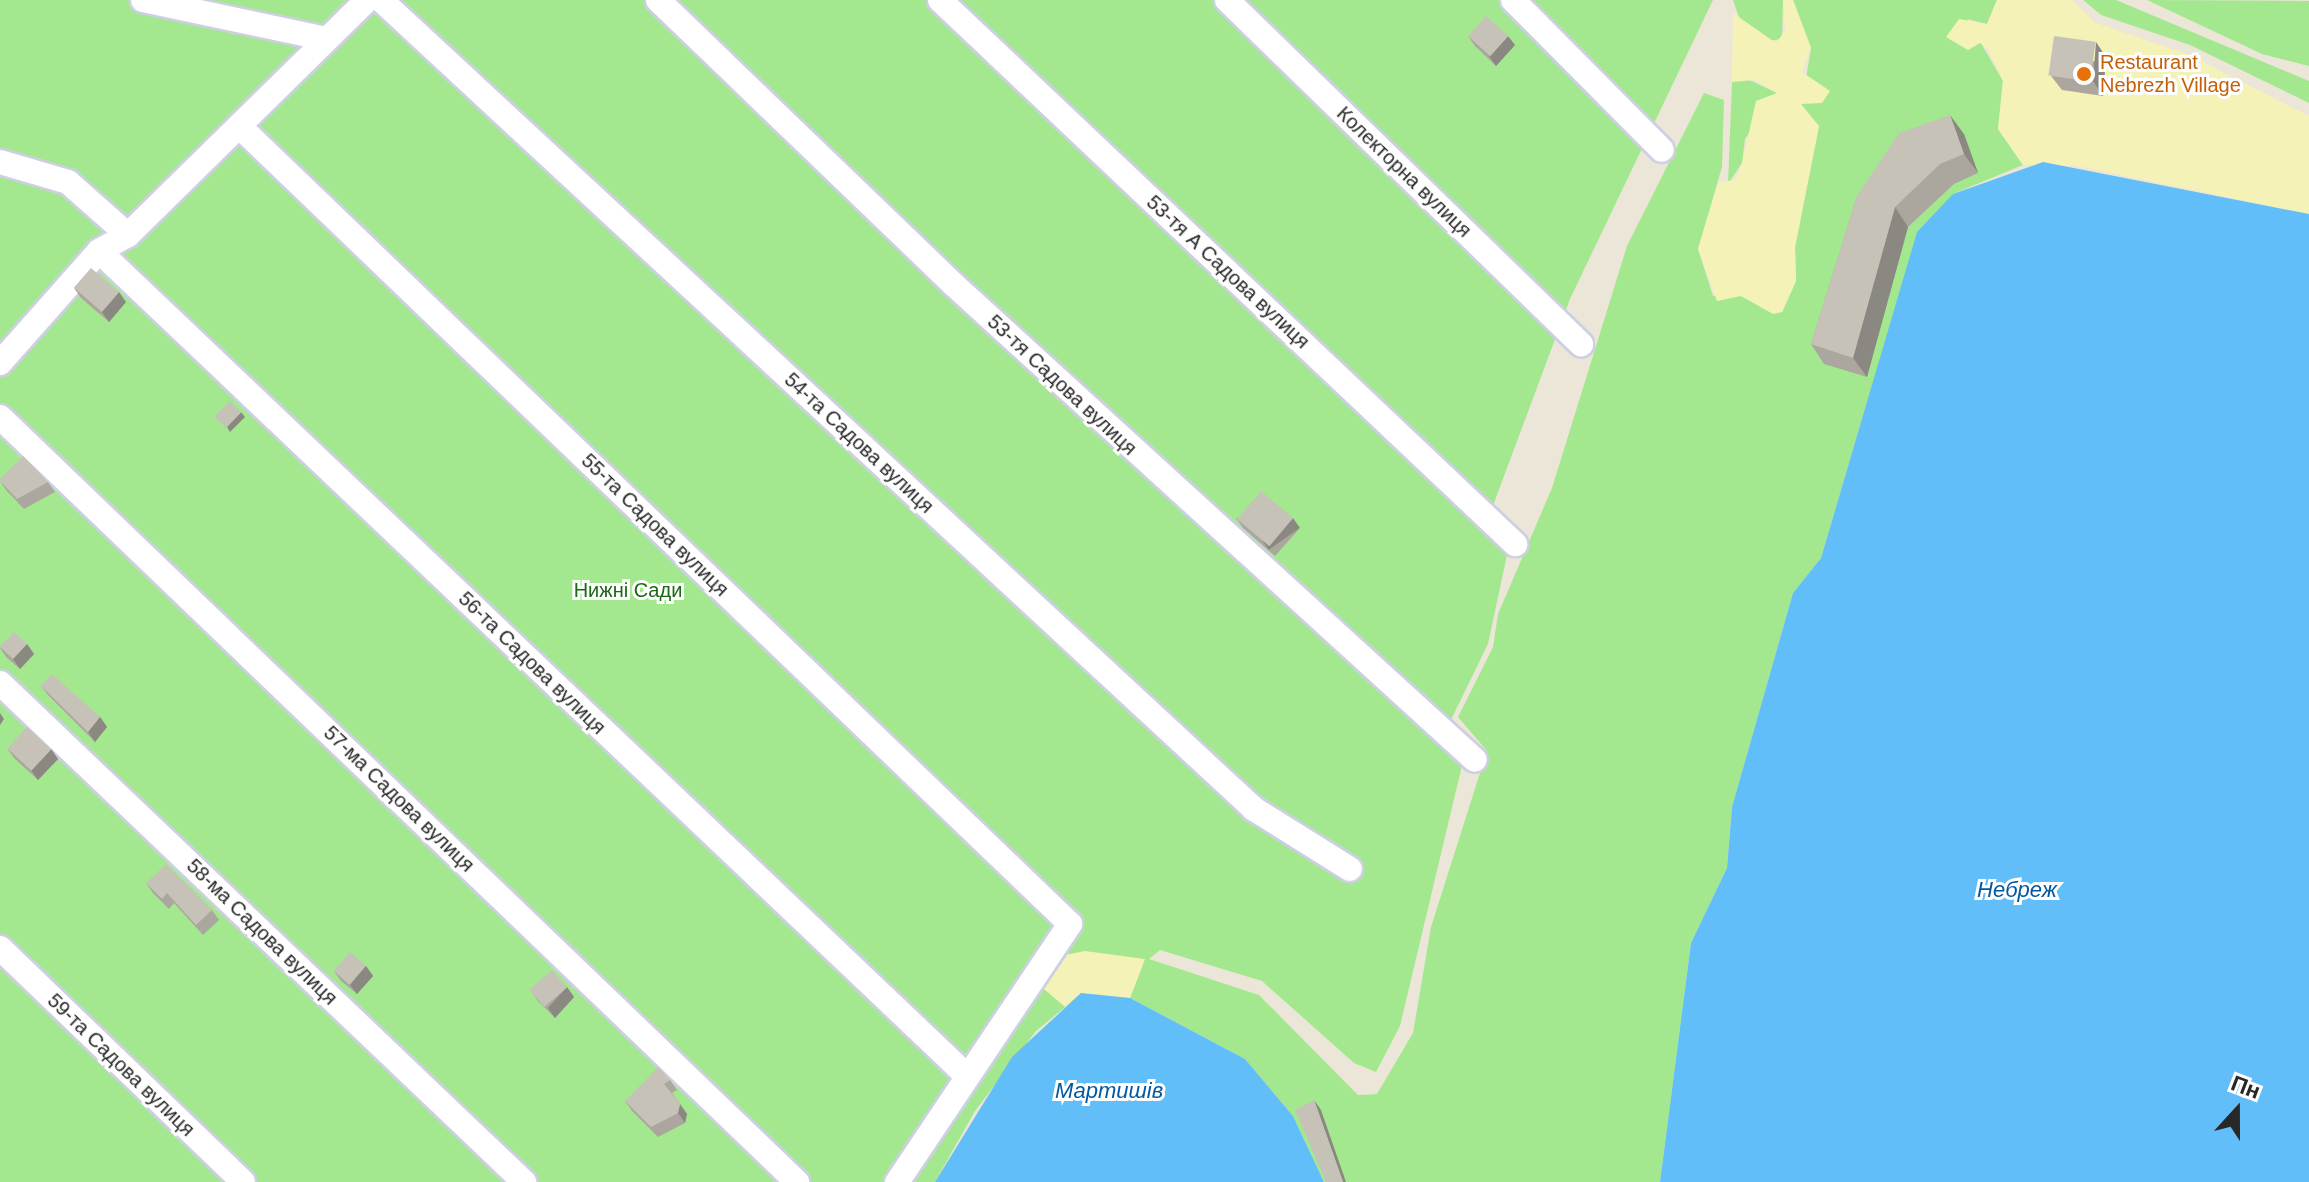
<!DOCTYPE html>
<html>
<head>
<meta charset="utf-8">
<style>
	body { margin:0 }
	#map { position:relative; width:2309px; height:1182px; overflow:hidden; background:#ece6d8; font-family:Arial,sans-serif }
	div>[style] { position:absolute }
	.green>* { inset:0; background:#a3e88f }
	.sand>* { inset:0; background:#f4f2b7 }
	.water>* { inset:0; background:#61bef8 }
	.roads { filter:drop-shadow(2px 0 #cdcfe3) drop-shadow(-2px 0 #cdcfe3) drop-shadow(0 2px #cdcfe3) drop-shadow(0 -2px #cdcfe3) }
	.minor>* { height:24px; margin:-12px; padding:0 12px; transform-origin:12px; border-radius:12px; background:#fff }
	.wall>* { inset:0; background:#aba79e }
	.shaded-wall>* { inset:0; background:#8b8881; transform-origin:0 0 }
	.building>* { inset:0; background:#c7c2b8; transform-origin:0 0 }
	.dots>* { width:22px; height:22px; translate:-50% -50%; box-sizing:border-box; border:4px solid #fff; border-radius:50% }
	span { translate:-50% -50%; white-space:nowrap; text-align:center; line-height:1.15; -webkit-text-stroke:6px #fff; paint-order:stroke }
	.food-label { font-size:20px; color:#c56008 }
	.left { translate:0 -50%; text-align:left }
	.street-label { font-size:20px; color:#282828 }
	.park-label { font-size:20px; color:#1b6914 }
	.water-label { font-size:22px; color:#0358a1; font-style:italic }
	.north { position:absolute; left:2197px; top:1070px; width:80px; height:80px; -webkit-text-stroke:6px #fff; paint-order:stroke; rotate:21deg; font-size:22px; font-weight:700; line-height:32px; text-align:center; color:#282828 }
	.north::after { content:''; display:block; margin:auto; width:28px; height:36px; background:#282828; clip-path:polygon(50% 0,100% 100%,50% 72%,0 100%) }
</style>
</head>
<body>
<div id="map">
	<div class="green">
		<div style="clip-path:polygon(0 0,1713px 0,1570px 299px,1494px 503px,1507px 555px,1488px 644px,1447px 728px,1464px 757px,1400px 1026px,1376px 1072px,1354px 1063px,1262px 981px,1160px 950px,1149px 959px,1259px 995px,1358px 1095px,1377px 1094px,1413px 1033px,1431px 927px,1487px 751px,1458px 717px,1493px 647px,1498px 614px,1552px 488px,1627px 246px,1704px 93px,1724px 100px,1722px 167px,1698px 249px,1713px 296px,1741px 296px,1782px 312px,1796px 281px,1795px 247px,1819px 126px,1801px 108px,1811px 48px,1793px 0,1997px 0,1987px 24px,1967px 19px,2003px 81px,1998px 129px,2023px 165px,1953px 194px,1865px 409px,1821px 558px,1793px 593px,1732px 807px,1727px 868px,1691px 943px,1660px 1182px,1324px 1182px,1293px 1116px,1245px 1059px,1130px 998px,1143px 964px,1081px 994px,1036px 1031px,975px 1111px,935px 1182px,0 1182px)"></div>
		<div style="clip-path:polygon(1733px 0,1783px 0,1782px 39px,1768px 41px,1741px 23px)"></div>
		<div style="clip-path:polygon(2083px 0,2116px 0,2309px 81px,2309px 103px,2190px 45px,2101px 15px)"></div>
		<div style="clip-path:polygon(2147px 0,2309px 1px,2309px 66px,2262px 54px)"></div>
		<div style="clip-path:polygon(1743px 77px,1777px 93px,1745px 139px,1742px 163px,1728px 184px,1732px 82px)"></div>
	</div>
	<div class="sand">
		<div style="clip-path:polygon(1783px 0,1793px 0,1811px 48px,1802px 72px,1830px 91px,1822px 103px,1801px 104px,1819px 126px,1795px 247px,1796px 281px,1782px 312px,1773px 314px,1741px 296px,1717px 301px,1698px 249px,1718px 183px,1735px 180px,1742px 163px,1756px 101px,1777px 93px,1755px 80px,1732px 82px,1733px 13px,1776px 43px,1785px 31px)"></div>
		<div style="clip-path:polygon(1997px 0,2071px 0,2096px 23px,2187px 54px,2309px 116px,2309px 214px,2077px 166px,2023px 165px,1998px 129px,2003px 81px,1988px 49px,1980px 43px,1968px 50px,1946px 37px,1959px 19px,1987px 24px)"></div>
		<div style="clip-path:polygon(1085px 951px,1145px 959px,1130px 998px,1081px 993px,1065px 1007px,1037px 983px,1065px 955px)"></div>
	</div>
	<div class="water">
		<div style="clip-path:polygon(2043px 162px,2309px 214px,2309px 1182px,1660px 1182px,1691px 943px,1727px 868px,1732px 807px,1793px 593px,1821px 558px,1917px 232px,1953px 194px)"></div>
		<div style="clip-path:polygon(1081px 993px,1130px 998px,1245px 1059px,1293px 1116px,1324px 1182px,935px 1182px,1012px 1057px)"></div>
	</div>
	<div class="roads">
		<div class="minor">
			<div style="left:143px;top:0;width:187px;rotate:12deg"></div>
			<div style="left:381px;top:0;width:1190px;rotate:42.82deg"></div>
			<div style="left:1254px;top:809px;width:113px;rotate:32deg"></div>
			<div style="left:658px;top:0;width:409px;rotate:43.9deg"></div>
			<div style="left:953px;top:284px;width:706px;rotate:42.36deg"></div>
			<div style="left:940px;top:0;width:792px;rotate:43.41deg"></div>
			<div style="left:1227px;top:0;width:494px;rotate:44.2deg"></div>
			<div style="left:1513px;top:0;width:211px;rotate:45.2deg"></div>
			<div style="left:239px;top:126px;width:1152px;rotate:43.84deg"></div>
			<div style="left:1070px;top:924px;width:311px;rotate:123.8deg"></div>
			<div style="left:0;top:162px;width:71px;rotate:16.4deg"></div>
			<div style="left:68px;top:182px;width:80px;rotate:41.5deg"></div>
			<div style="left:99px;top:251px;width:1195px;rotate:43.54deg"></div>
			<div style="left:0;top:363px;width:149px;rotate:-48.5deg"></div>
			<div style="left:99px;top:251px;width:33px;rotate:-29deg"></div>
			<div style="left:128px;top:235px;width:335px;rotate:-44.5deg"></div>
			<div style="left:0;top:417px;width:1105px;rotate:43.83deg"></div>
			<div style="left:0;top:683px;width:724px;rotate:43.6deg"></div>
			<div style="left:0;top:948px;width:337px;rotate:43.9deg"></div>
		</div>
	</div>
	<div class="wall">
		<div style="clip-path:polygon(1468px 36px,1515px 45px,1496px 66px,1475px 46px)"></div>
		<div style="clip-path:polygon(2106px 57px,2103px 96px,2062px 90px,2051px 76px)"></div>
		<div style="clip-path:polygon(1964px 134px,1978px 173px,1954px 184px,1908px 227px,1867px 377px,1824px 364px,1811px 344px,1857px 196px)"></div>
		<div style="clip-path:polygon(74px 288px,126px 302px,109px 322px,81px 298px)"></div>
		<div style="clip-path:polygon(0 481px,48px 482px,55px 492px,24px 509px,6px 490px)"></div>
		<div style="clip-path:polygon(1236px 518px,1300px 528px,1275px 556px,1243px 528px)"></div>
		<div style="clip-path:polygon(27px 644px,34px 654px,20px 669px,6px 657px,0 648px)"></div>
		<div style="clip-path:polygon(41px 686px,100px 717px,107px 727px,95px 742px,48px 695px)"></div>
		<div style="clip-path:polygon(7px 748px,51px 749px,58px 759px,38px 780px,14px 758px)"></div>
		<div style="clip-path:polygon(146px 883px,212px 910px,219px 920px,203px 935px,174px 903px,169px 909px,153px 893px)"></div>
		<div style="clip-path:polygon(366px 966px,373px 976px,357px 994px,341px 981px,334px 971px)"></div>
		<div style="clip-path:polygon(567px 987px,574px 997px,555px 1018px,538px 1001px,531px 991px)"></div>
		<div style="clip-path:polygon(670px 1080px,677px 1090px,672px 1093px,687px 1114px,685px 1123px,658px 1137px,632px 1111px,625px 1101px)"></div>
	</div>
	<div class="shaded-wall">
		<div style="clip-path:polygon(1508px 36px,1515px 45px,1496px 66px,1489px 56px)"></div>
		<div style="clip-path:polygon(2096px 42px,2106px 57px,2103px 96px,2093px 81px)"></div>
		<div style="clip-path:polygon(1950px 115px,1964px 134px,1978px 173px,1964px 154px)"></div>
		<div style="clip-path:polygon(1895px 207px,1908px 227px,1867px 377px,1853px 358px)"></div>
		<div style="clip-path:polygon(119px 292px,126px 302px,109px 322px,102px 312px)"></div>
		<div style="clip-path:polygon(241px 412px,245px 417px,230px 432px,227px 427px)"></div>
		<div style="left:1293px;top:518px;width:12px;height:38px;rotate:55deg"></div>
		<div style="clip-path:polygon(27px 644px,34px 654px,20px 669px,13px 659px)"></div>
		<div style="clip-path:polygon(0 713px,4px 719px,0 725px)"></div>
		<div style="clip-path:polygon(100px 717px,107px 727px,95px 742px,88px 732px)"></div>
		<div style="clip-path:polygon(51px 749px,58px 759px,38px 780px,31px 770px)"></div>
		<div style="clip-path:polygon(366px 966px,373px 976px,357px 994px,350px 985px)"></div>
		<div style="clip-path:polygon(567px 987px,574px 997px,555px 1018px,548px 1008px)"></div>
		<div style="clip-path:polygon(1314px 1100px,1321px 1110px,1346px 1182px,1343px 1182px)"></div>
		<div style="clip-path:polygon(680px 1104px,687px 1114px,685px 1123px,678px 1113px)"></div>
	</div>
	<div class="building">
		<div style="left:1486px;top:16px;width:30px;height:27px;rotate:42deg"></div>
		<div style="left:2054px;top:36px;width:42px;height:40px;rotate:8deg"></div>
		<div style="clip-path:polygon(1950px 115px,1964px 154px,1940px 164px,1895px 207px,1853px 358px,1811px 344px,1857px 196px,1899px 133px)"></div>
		<div style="left:91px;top:268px;width:37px;height:26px;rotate:41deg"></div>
		<div style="left:230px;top:401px;width:16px;height:22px;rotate:45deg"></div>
		<div style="clip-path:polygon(23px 456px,48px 482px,17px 499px,0 481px,0 479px)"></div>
		<div style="left:1261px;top:491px;width:42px;height:37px;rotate:40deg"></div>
		<div style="clip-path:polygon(14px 632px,27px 644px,13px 659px,0 647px,0 646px)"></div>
		<div style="clip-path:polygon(52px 674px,100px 717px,88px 732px,41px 686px)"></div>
		<div style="left:27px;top:727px;width:33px;height:29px;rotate:43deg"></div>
		<div style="clip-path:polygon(166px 864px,212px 910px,196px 925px,167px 893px,162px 899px,146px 883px)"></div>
		<div style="left:350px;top:952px;width:21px;height:25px;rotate:41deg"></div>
		<div style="left:552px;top:970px;width:23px;height:30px;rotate:49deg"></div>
		<div style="clip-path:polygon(658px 1067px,670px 1080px,664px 1084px,680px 1104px,678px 1113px,651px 1127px,625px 1101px)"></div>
		<div style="clip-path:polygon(1314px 1100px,1343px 1182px,1326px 1182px,1295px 1110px)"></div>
	</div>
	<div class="dots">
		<div style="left:2084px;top:74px;background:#e8710a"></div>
	</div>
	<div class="food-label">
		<span class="left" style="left:2100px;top:74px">Restaurant<br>Nebrezh Village</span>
	</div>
	<div class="street-label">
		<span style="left:1404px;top:172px;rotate:44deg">Колекторна вулиця</span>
		<span style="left:1228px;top:272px;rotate:43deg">53-тя А Садова вулиця</span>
		<span style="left:1062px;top:385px;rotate:43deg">53-тя Садова вулиця</span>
		<span style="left:859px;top:443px;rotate:43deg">54-та Садова вулиця</span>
		<span style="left:655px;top:525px;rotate:44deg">55-та Садова вулиця</span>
		<span style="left:532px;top:663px;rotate:44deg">56-та Садова вулиця</span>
		<span style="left:399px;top:799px;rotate:44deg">57-ма Садова вулиця</span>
		<span style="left:262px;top:932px;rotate:44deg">58-ма Садова вулиця</span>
		<span style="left:121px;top:1065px;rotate:44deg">59-та Садова вулиця</span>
	</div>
	<div class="park-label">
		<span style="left:628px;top:590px">Нижні Сади</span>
	</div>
	<div class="water-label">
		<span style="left:2017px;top:890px">Небреж</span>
		<span style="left:1109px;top:1091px">Мартишів</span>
	</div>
	<div class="north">Пн</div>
</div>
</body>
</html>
